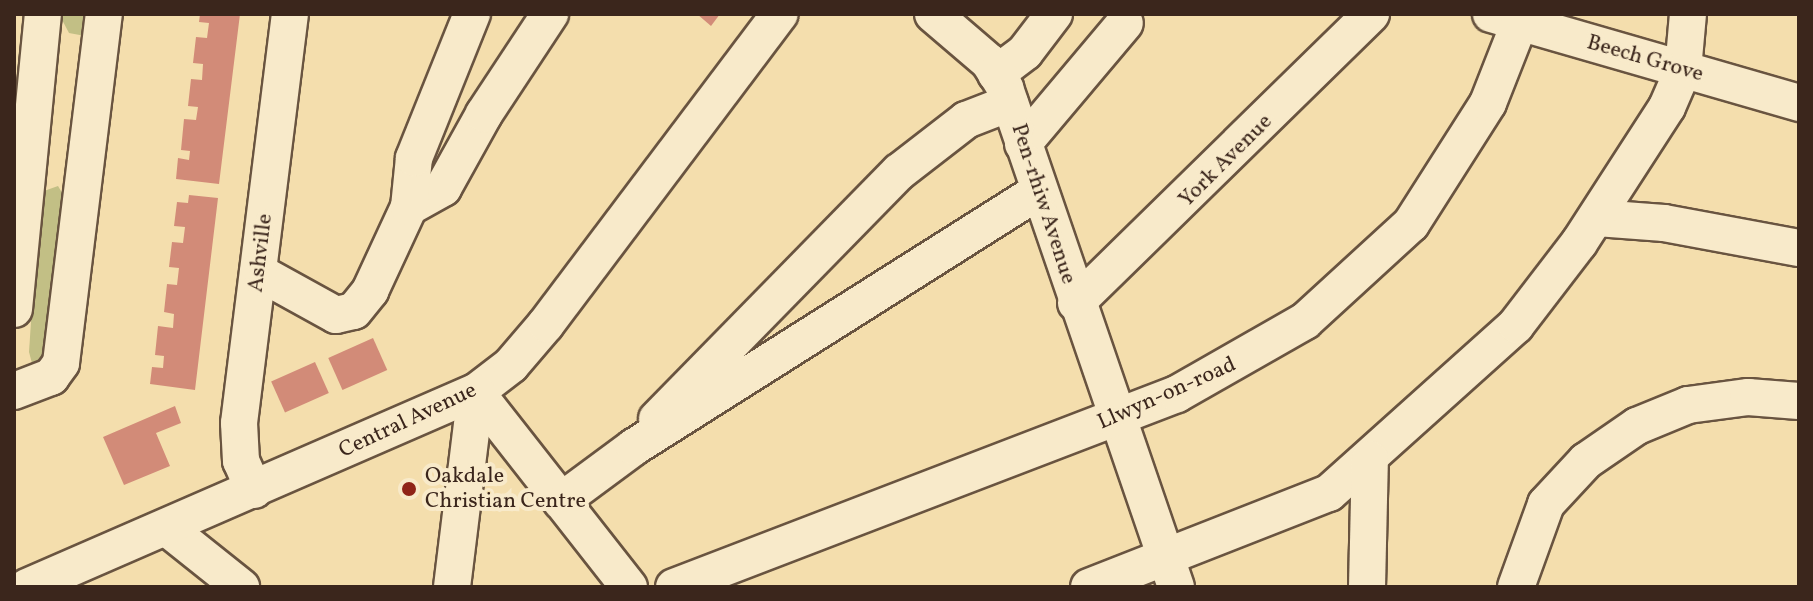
<!DOCTYPE html>
<html>
<head>
<meta charset="utf-8">
<style>
	body { margin:0 }
	#map { position:relative; width:1813px; height:601px; overflow:hidden; background:#f4dead; font-family:Vollkorn,serif }
	div>[style] { position:absolute }
	.green>* { inset:0; background:#c2bf85 }
	.building>* { inset:0; background:#d28b78; transform-origin:0 0 }
	.roads { filter:drop-shadow(2px 0 #695440) drop-shadow(-2px 0 #695440) drop-shadow(0 2px #695440) drop-shadow(0 -2px #695440) }
	.minor>* { height:36px; margin:-18px; padding:0 18px; transform-origin:18px; border-radius:18px; background:#f8eaca }
	.dots>* { width:22px; height:22px; translate:-50% -50%; box-sizing:border-box; border:4px solid #f8eaca; border-radius:50% }
	span { translate:-50% -50%; white-space:nowrap; text-align:center; line-height:1.15; -webkit-text-stroke:8px #f8eaca; paint-order:stroke }
	.street-label { font-size:22px; color:#3b261c }
	.poi-label { font-size:22px; color:#3b261c }
	.left { translate:0 -50%; text-align:left }
	.frame { position:absolute; inset:0; border:16px solid #3b261c; pointer-events:none }
</style>
</head>
<body>
<div id="map">
	<div class="green">
		<div style="clip-path:polygon(59px 14px,95px 14px,85px 36px,69px 33px)"></div>
		<div style="clip-path:polygon(58px 186px,73px 211px,53px 360px,33px 367px,29px 352px,39px 202px,44px 191px)"></div>
	</div>
	<div class="building">
		<div style="clip-path:polygon(200px 14px,240px 14px,219px 184px,176px 179px,178px 158px,189px 160px,190px 151px,181px 150px,184px 119px,196px 120px,198px 107px,188px 106px,191px 79px,202px 80px,203px 64px,193px 63px,196px 37px,207px 38px,209px 23px,199px 22px)"></div>
		<div style="clip-path:polygon(697px 14px,720px 14px,711px 26px)"></div>
		<div style="clip-path:polygon(189px 195px,218px 198px,195px 390px,150px 384px,152px 367px,163px 368px,164px 356px,155px 355px,158px 326px,173px 328px,174px 314px,164px 312px,167px 284px,177px 285px,179px 268px,169px 267px,172px 242px,183px 243px,185px 227px,174px 226px,177px 202px,188px 203px)"></div>
		<div style="left:373px;top:338px;width:35px;height:49px;rotate:66deg"></div>
		<div style="left:315px;top:362px;width:34px;height:48px;rotate:66deg"></div>
		<div style="clip-path:polygon(175px 406px,181px 423px,156px 433px,170px 466px,124px 485px,103px 437px)"></div>
	</div>
	<div class="roads">
		<div class="minor">
			<div style="left:933px;top:14px;width:74px;rotate:40.6deg"></div>
			<div style="left:989px;top:62px;width:31px;rotate:58deg"></div>
			<div style="left:1005px;top:88px;width:527px;rotate:71.08deg"></div>
			<div style="left:1491px;top:14px;width:321px;rotate:16.1deg"></div>
			<div style="left:996px;top:74px;width:36px;rotate:-37deg"></div>
			<div style="left:1025px;top:52px;width:48px;rotate:-52.7deg"></div>
			<div style="left:1023px;top:144px;width:158px;rotate:-49.9deg"></div>
			<div style="left:409px;top:207px;width:39px;rotate:-29deg"></div>
			<div style="left:443px;top:188px;width:85px;rotate:-61deg"></div>
			<div style="left:484px;top:114px;width:120px;rotate:-56.6deg"></div>
			<div style="left:1597px;top:218px;width:67px;rotate:4.3deg"></div>
			<div style="left:1664px;top:223px;width:137px;rotate:10.5deg"></div>
			<div style="left:258px;top:272px;width:89px;rotate:28.9deg"></div>
			<div style="left:336px;top:315px;width:18px;rotate:-13deg"></div>
			<div style="left:354px;top:311px;width:26px;rotate:-51deg"></div>
			<div style="left:370px;top:291px;width:93px;rotate:-65.1deg"></div>
			<div style="left:409px;top:207px;width:49px;rotate:-84.2deg"></div>
			<div style="left:414px;top:158px;width:155px;rotate:-68.1deg"></div>
			<div style="left:1076px;top:303px;width:413px;rotate:-44.4deg"></div>
			<div style="left:14px;top:309px;width:296px;rotate:-84.4deg"></div>
			<div style="left:14px;top:391px;width:40px;rotate:-21deg"></div>
			<div style="left:51px;top:377px;width:17px;rotate:-54deg"></div>
			<div style="left:61px;top:363px;width:352px;rotate:-83deg"></div>
			<div style="left:657px;top:419px;width:346px;rotate:-45.6deg"></div>
			<div style="left:899px;top:172px;width:85px;rotate:-37.8deg"></div>
			<div style="left:966px;top:120px;width:47px;rotate:-21.1deg"></div>
			<div style="left:254px;top:490px;width:32px;rotate:-114deg"></div>
			<div style="left:241px;top:461px;width:38px;rotate:-93deg"></div>
			<div style="left:239px;top:423px;width:412px;rotate:-82.9deg"></div>
			<div style="left:561px;top:501px;width:91px;rotate:-36.5deg"></div>
			<div style="left:634px;top:447px;width:479px;rotate:-32.3deg"></div>
			<div style="left:167px;top:528px;width:95px;rotate:38.6deg"></div>
			<div style="left:27px;top:587px;width:490px;rotate:-23.5deg"></div>
			<div style="left:476px;top:392px;width:44px;rotate:-37.6deg"></div>
			<div style="left:511px;top:365px;width:54px;rotate:-49.5deg"></div>
			<div style="left:546px;top:324px;width:388px;rotate:-53deg"></div>
			<div style="left:452px;top:587px;width:196px;rotate:-83deg"></div>
			<div style="left:476px;top:392px;width:248px;rotate:51.9deg"></div>
			<div style="left:674px;top:587px;width:539px;rotate:-20.99deg"></div>
			<div style="left:1177px;top:394px;width:147px;rotate:-29.7deg"></div>
			<div style="left:1305px;top:321px;width:144px;rotate:-42.5deg"></div>
			<div style="left:1411px;top:224px;width:143px;rotate:-57.5deg"></div>
			<div style="left:1488px;top:103px;width:96px;rotate:-68.5deg"></div>
			<div style="left:1089px;top:587px;width:258px;rotate:-21.4deg"></div>
			<div style="left:1329px;top:493px;width:251px;rotate:-41.9deg"></div>
			<div style="left:1516px;top:325px;width:103px;rotate:-52.5deg"></div>
			<div style="left:1579px;top:243px;width:162px;rotate:-57.1deg"></div>
			<div style="left:1667px;top:107px;width:40px;rotate:-66.6deg"></div>
			<div style="left:1683px;top:70px;width:56px;rotate:-84.9deg"></div>
			<div style="left:1367px;top:587px;width:128px;rotate:-88.7deg"></div>
			<div style="left:1516px;top:587px;width:88px;rotate:-70.1deg"></div>
			<div style="left:1546px;top:504px;width:59px;rotate:-47.1deg"></div>
			<div style="left:1586px;top:461px;width:62px;rotate:-34.5deg"></div>
			<div style="left:1637px;top:426px;width:55px;rotate:-22.4deg"></div>
			<div style="left:1688px;top:405px;width:61px;rotate:-7.6deg"></div>
			<div style="left:1748px;top:397px;width:51px;rotate:4.5deg"></div>
		</div>
	</div>
	<div class="dots">
		<div style="left:409px;top:489px;background:#8f2418"></div>
	</div>
	<div class="street-label">
		<span style="left:1645px;top:59px;rotate:16deg">Beech Grove</span>
		<span style="left:1226px;top:161px;rotate:-45deg">York Avenue</span>
		<span style="left:1043px;top:204px;rotate:72deg">Pen-rhiw Avenue</span>
		<span style="left:261px;top:253px;rotate:-83deg">Ashville</span>
		<span style="left:1167px;top:394px;rotate:-24deg">Llwyn-on-road</span>
		<span style="left:408px;top:421px;rotate:-25deg">Central Avenue</span>
	</div>
	<div class="poi-label">
		<span class="left" style="left:425px;top:489px">Oakdale<br>Christian Centre</span>
	</div>
	<div class="frame"></div>
</div>
</body>
</html>
